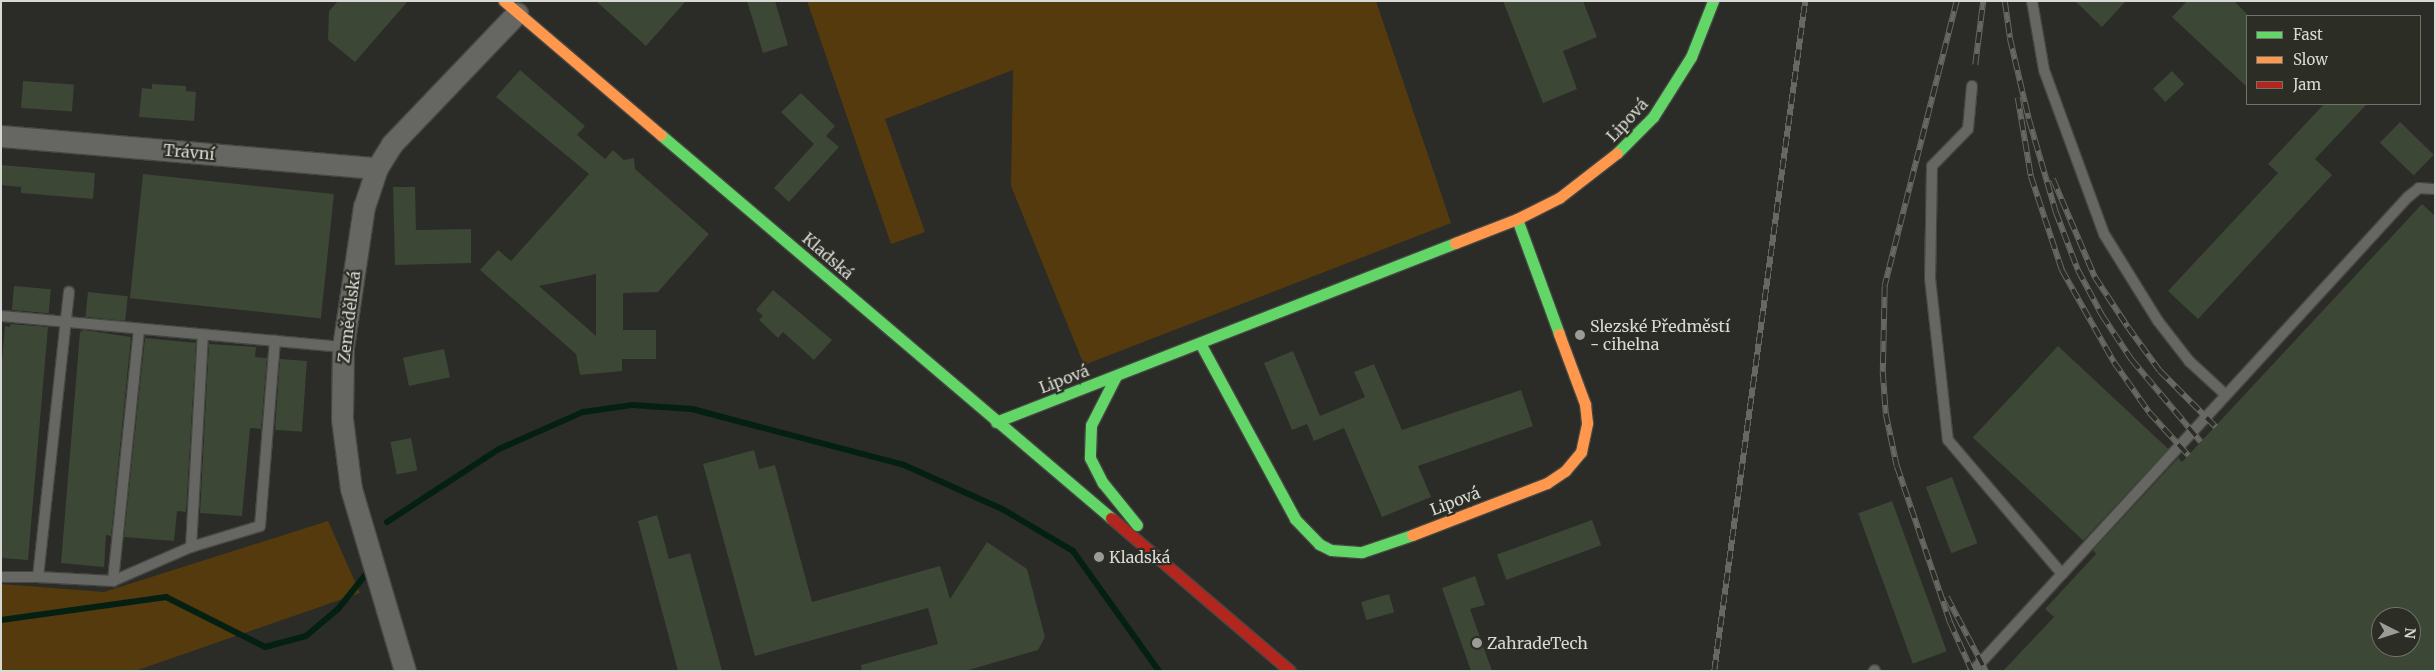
<!DOCTYPE html>
<html>
<head>
<meta charset="utf-8">
<style>
	body { margin:0 }
	#map { position:relative; width:2436px; height:672px; overflow:hidden; background:#2b2b27; font-family:Merriweather,serif }
	div>[style] { position:absolute }
	.green>* { inset:0; background:#553a0e }
	.stream>* { height:6px; margin:-3px; padding:0 3px; transform-origin:3px; border-radius:3px; background:#042012 }
	.building>* { inset:0; background:#3c4736; transform-origin:0 0 }
	.roads { filter:drop-shadow(1px 0 #464743) drop-shadow(-1px 0 #464743) drop-shadow(0 1px #464743) drop-shadow(0 -1px #464743) }
	.lane>* { height:10px; margin:-5px; padding:0 5px; transform-origin:5px; border-radius:5px; background:#666663 }
	.street>* { height:21px; margin:-10.5px; padding:0 10.5px; transform-origin:10.5px; border-radius:10.5px; background:#666663 }
	.fast>* { height:11px; margin:-5.5px; padding:0 5.5px; transform-origin:5.5px; border-radius:5.5px; background:#63d668 }
	.slow>* { height:11px; margin:-5.5px; padding:0 5.5px; transform-origin:5.5px; border-radius:5.5px; background:#ff974d }
	.jam>* { height:11px; margin:-5.5px; padding:0 5.5px; transform-origin:5.5px; border-radius:5.5px; background:#b3261e }
	.rail>* { height:5.5px; margin-top:-2.75px; transform-origin:0; background:repeating-linear-gradient(90deg,#2c2d25 0 11px,#676764 0 22px); box-sizing:border-box; border-block:1px solid #676764 }
	.dots>* { width:14px; height:14px; translate:-50% -50%; box-sizing:border-box; border:2px solid #2c2d25; border-radius:50% }
	span { translate:-50% -50%; white-space:nowrap; text-align:center; line-height:1.15; -webkit-text-stroke:4.5px #2c2d25; paint-order:stroke }
	.street-label { font-size:16px; color:#d8d9d4 }
	.poi-label { font-size:16px; color:#d8d9d4 }
	.left { translate:0 -50%; text-align:left }
	.frame { position:absolute; inset:0; border:2px solid #d8d9d4; pointer-events:none }
	.legend { position:absolute; left:2246px; top:15px; width:175px; height:90px; box-sizing:border-box; background:#2c2d25; border:1px solid #71726b; margin:0; padding:6px 9px; list-style:none; font-size:15px; color:#d8d9d4 }
	.legend li { display:flex; align-items:center; gap:10px; height:25px }
	.legend b { width:25px; border:1px solid #71726b }
	.north { position:absolute; left:2371px; top:607px; width:50px; height:50px; box-sizing:border-box; background:#2c2d25; border:1px solid #71726b; border-radius:50%; rotate:95deg; font-size:14px; font-weight:700; line-height:20px; text-align:center; color:#d8d9d4 }
	.north::after { content:''; display:block; margin:auto; width:18px; height:22px; background:#9b9c97; clip-path:polygon(50% 0,100% 100%,50% 72%,0 100%) }
</style>
</head>
<body>
<div id="map">
	<div class="green">
		<div style="clip-path:polygon(807px 1px,1376px 1px,1451px 223px,1084px 365px,1011px 186px,1013px 70px,885px 119px,925px 232px,891px 244px)"></div>
		<div style="clip-path:polygon(328px 521px,360px 593px,135px 671px,1px 671px,1px 584px,104px 592px)"></div>
	</div>
	<div class="stream">
		<div style="left:387px;top:522px;width:134px;rotate:-33.1deg"></div>
		<div style="left:499px;top:449px;width:92px;rotate:-23.8deg"></div>
		<div style="left:583px;top:412px;width:49px;rotate:-8.1deg"></div>
		<div style="left:632px;top:405px;width:60px;rotate:3.8deg"></div>
		<div style="left:692px;top:409px;width:219px;rotate:14.8deg"></div>
		<div style="left:904px;top:465px;width:110px;rotate:24.2deg"></div>
		<div style="left:1004px;top:510px;width:80px;rotate:30.7deg"></div>
		<div style="left:1073px;top:551px;width:148px;rotate:54.4deg"></div>
		<div style="left:1px;top:620px;width:167px;rotate:-7.9deg"></div>
		<div style="left:166px;top:597px;width:111px;rotate:26.8deg"></div>
		<div style="left:265px;top:647px;width:42px;rotate:-15deg"></div>
		<div style="left:306px;top:636px;width:42px;rotate:-40.2deg"></div>
		<div style="left:338px;top:609px;width:45px;rotate:-51.3deg"></div>
	</div>
	<div class="building">
		<div style="clip-path:polygon(338px 1px,408px 1px,355px 62px,328px 40px,329px 11px)"></div>
		<div style="clip-path:polygon(596px 1px,686px 1px,646px 46px)"></div>
		<div style="clip-path:polygon(747px 1px,775px 1px,788px 45px,763px 53px)"></div>
		<div style="clip-path:polygon(1503px 1px,1583px 1px,1597px 37px,1563px 51px,1577px 89px,1543px 103px)"></div>
		<div style="clip-path:polygon(2075px 1px,2126px 1px,2102px 27px)"></div>
		<div style="clip-path:polygon(2187px 1px,2234px 1px,2247px 14px,2247px 87px,2172px 17px)"></div>
		<div style="clip-path:polygon(evenodd,520px 70px,585px 126px,577px 135px,605px 159px,613px 150px,624px 160px,634px 158px,635px 169px,709px 234px,658px 292px,623px 293px,623px 330px,656px 330px,656px 359px,622px 359px,622px 371px,580px 375px,576px 354px,480px 270px,498px 250px,511px 261px,589px 174px,496px 97px,520px 70px,596px 274px,596px 336px,539px 286px,596px 274px)"></div>
		<div style="left:2172px;top:71px;width:18px;height:26px;rotate:47deg"></div>
		<div style="left:23px;top:81px;width:51px;height:27px;rotate:4deg"></div>
		<div style="clip-path:polygon(152px 84px,186px 86px,186px 91px,196px 92px,194px 121px,139px 117px,142px 88px,152px 89px)"></div>
		<div style="clip-path:polygon(801px 93px,835px 126px,826px 136px,839px 147px,789px 202px,774px 188px,814px 144px,781px 112px)"></div>
		<div style="clip-path:polygon(2324px 104px,2367px 104px,2315px 159px,2332px 175px,2198px 319px,2168px 291px,2278px 173px,2268px 164px)"></div>
		<div style="left:2400px;top:122px;width:47px;height:29px;rotate:44deg"></div>
		<div style="clip-path:polygon(1px 165px,95px 173px,93px 199px,21px 193px,21px 187px,1px 185px)"></div>
		<div style="left:143px;top:174px;width:192px;height:125px;rotate:6deg"></div>
		<div style="clip-path:polygon(393px 187px,415px 187px,416px 230px,471px 229px,471px 263px,395px 265px)"></div>
		<div style="clip-path:polygon(evenodd,2422px 204px,2435px 216px,2435px 671px,2003px 671px,2054px 617px,2045px 609px,2096px 554px,2093px 550px,2178px 458px,2182px 462px,2422px 204px,2381px 617px,2411px 617px,2411px 647px,2381px 647px,2381px 617px)"></div>
		<div style="left:14px;top:286px;width:37px;height:24px;rotate:5deg"></div>
		<div style="clip-path:polygon(773px 290px,832px 340px,814px 360px,783px 332px,778px 338px,759px 320px,763px 316px,756px 310px)"></div>
		<div style="left:88px;top:292px;width:40px;height:25px;rotate:6deg"></div>
		<div style="clip-path:polygon(10px 324px,48px 327px,28px 560px,1px 558px,1px 372px,5px 326px,10px 327px)"></div>
		<div style="clip-path:polygon(84px 330px,131px 337px,111px 536px,106px 535px,104px 567px,61px 563px,80px 332px)"></div>
		<div style="clip-path:polygon(145px 338px,196px 343px,186px 512px,177px 511px,174px 541px,124px 537px)"></div>
		<div style="clip-path:polygon(209px 344px,256px 347px,255px 357px,267px 358px,261px 429px,250px 428px,242px 516px,200px 513px)"></div>
		<div style="left:2058px;top:346px;width:151px;height:125px;rotate:43deg"></div>
		<div style="left:444px;top:349px;width:29px;height:42px;rotate:78deg"></div>
		<div style="clip-path:polygon(1293px 351px,1320px 416px,1365px 397px,1354px 372px,1374px 364px,1402px 430px,1521px 390px,1533px 426px,1418px 466px,1431px 497px,1382px 517px,1344px 428px,1314px 441px,1307px 424px,1292px 430px,1264px 363px)"></div>
		<div style="left:280px;top:359px;width:27px;height:71px;rotate:4deg"></div>
		<div style="left:411px;top:438px;width:33px;height:21px;rotate:79deg"></div>
		<div style="clip-path:polygon(754px 450px,759px 469px,775px 465px,812px 602px,940px 566px,950px 599px,987px 542px,1027px 569px,1045px 637px,1038px 650px,965px 671px,862px 671px,861px 665px,938px 644px,928px 608px,755px 656px,703px 464px)"></div>
		<div style="left:1952px;top:477px;width:71px;height:28px;rotate:69deg"></div>
		<div style="left:1892px;top:501px;width:160px;height:36px;rotate:70deg"></div>
		<div style="clip-path:polygon(657px 515px,669px 559px,690px 553px,722px 671px,678px 671px,638px 521px)"></div>
		<div style="left:1592px;top:520px;width:27px;height:101px;rotate:70deg"></div>
		<div style="clip-path:polygon(1475px 576px,1485px 605px,1470px 609px,1492px 671px,1471px 671px,1442px 588px)"></div>
		<div style="left:1389px;top:594px;width:19px;height:29px;rotate:74deg"></div>
	</div>
	<div class="roads">
		<div class="lane">
			<div style="left:2032px;top:1px;width:70px;rotate:80.1deg"></div>
			<div style="left:2044px;top:70px;width:175px;rotate:69.9deg"></div>
			<div style="left:2104px;top:234px;width:102px;rotate:58.2deg"></div>
			<div style="left:2158px;top:321px;width:51px;rotate:52.2deg"></div>
			<div style="left:2189px;top:361px;width:50px;rotate:42.6deg"></div>
			<div style="left:1972px;top:86px;width:43px;rotate:95.3deg"></div>
			<div style="left:1968px;top:129px;width:52px;rotate:134.2deg"></div>
			<div style="left:1932px;top:166px;width:112px;rotate:91deg"></div>
			<div style="left:1930px;top:278px;width:163px;rotate:83.7deg"></div>
			<div style="left:1948px;top:440px;width:176px;rotate:49.6deg"></div>
			<div style="left:1px;top:316px;width:343px;rotate:5.2deg"></div>
			<div style="left:191px;top:547px;width:72px;rotate:-16.9deg"></div>
			<div style="left:260px;top:526px;width:186px;rotate:-85.4deg"></div>
			<div style="left:1px;top:577px;width:37px"></div>
			<div style="left:38px;top:577px;width:287px;rotate:-83.8deg"></div>
			<div style="left:38px;top:577px;width:75px;rotate:3.1deg"></div>
			<div style="left:113px;top:581px;width:253px;rotate:-84.1deg"></div>
			<div style="left:113px;top:581px;width:85px;rotate:-23.6deg"></div>
			<div style="left:191px;top:547px;width:212px;rotate:-86.8deg"></div>
			<div style="left:1874px;top:671px;width:1px;rotate:-45deg"></div>
			<div style="left:1973px;top:671px;width:643px;rotate:-47.46deg"></div>
			<div style="left:2408px;top:197px;width:14px;rotate:-39deg"></div>
			<div style="left:2419px;top:188px;width:16px;rotate:4deg"></div>
		</div>
		<div class="street">
			<div style="left:1px;top:136px;width:377px;rotate:4.9deg"></div>
			<div style="left:405px;top:671px;width:190px;rotate:-106.5deg"></div>
			<div style="left:351px;top:489px;width:71px;rotate:-97.3deg"></div>
			<div style="left:342px;top:419px;width:72px;rotate:-89.2deg"></div>
			<div style="left:343px;top:347px;width:142px;rotate:-81.5deg"></div>
			<div style="left:364px;top:207px;width:41px;rotate:-71.6deg"></div>
			<div style="left:377px;top:168px;width:28px;rotate:-58deg"></div>
			<div style="left:392px;top:144px;width:181px;rotate:-46.3deg"></div>
		</div>
		<div class="fast">
			<div style="left:661px;top:135px;width:591px;rotate:40.4deg"></div>
			<div style="left:1617px;top:153px;width:51px;rotate:-45deg"></div>
			<div style="left:1653px;top:117px;width:71px;rotate:-57.7deg"></div>
			<div style="left:1691px;top:57px;width:60px;rotate:-68.6deg"></div>
			<div style="left:1517px;top:219px;width:122px;rotate:69.9deg"></div>
			<div style="left:1200px;top:343px;width:200px;rotate:61.6deg"></div>
			<div style="left:1295px;top:519px;width:35px;rotate:46deg"></div>
			<div style="left:1319px;top:544px;width:13px;rotate:27deg"></div>
			<div style="left:1331px;top:550px;width:31px;rotate:4deg"></div>
			<div style="left:1362px;top:552px;width:53px;rotate:-18.8deg"></div>
			<div style="left:1116px;top:376px;width:55px;rotate:117deg"></div>
			<div style="left:1091px;top:425px;width:33px;rotate:92deg"></div>
			<div style="left:1090px;top:458px;width:28px;rotate:63deg"></div>
			<div style="left:1103px;top:483px;width:54px;rotate:51deg"></div>
			<div style="left:996px;top:422px;width:493px;rotate:-21.3deg"></div>
		</div>
		<div class="slow">
			<div style="left:504px;top:1px;width:206px;rotate:40.5deg"></div>
			<div style="left:1455px;top:243px;width:66px;rotate:-21.2deg"></div>
			<div style="left:1517px;top:219px;width:47px;rotate:-26.6deg"></div>
			<div style="left:1559px;top:198px;width:73px;rotate:-37.8deg"></div>
			<div style="left:1412px;top:535px;width:145px;rotate:-21.1deg"></div>
			<div style="left:1547px;top:483px;width:22px;rotate:-34deg"></div>
			<div style="left:1565px;top:471px;width:25px;rotate:-50deg"></div>
			<div style="left:1581px;top:452px;width:30px;rotate:-78deg"></div>
			<div style="left:1587px;top:423px;width:19px;rotate:-96deg"></div>
			<div style="left:1585px;top:404px;width:75px;rotate:-110.4deg"></div>
		</div>
		<div class="jam">
			<div style="left:1111px;top:518px;width:235px;rotate:40.5deg"></div>
		</div>
	</div>
	<div class="rail">
		<div style="left:1957px;top:1px;width:294px;rotate:104.2deg"></div>
		<div style="left:1885px;top:286px;width:86px;rotate:91.3deg"></div>
		<div style="left:1883px;top:372px;width:42px;rotate:85.9deg"></div>
		<div style="left:1886px;top:414px;width:53px;rotate:78.1deg"></div>
		<div style="left:1897px;top:466px;width:165px;rotate:71.2deg"></div>
		<div style="left:1950px;top:622px;width:54px;rotate:65.8deg"></div>
		<div style="left:2005px;top:1px;width:37px;rotate:82deg"></div>
		<div style="left:2010px;top:38px;width:83px;rotate:76.8deg"></div>
		<div style="left:2029px;top:119px;width:97px;rotate:73.8deg"></div>
		<div style="left:2056px;top:212px;width:62px;rotate:69.2deg"></div>
		<div style="left:2078px;top:270px;width:51px;rotate:61.9deg"></div>
		<div style="left:2102px;top:315px;width:54px;rotate:56.3deg"></div>
		<div style="left:2132px;top:360px;width:107px;rotate:49.9deg"></div>
		<div style="left:1975px;top:65px;width:64px;rotate:-82.9deg"></div>
		<div style="left:2018px;top:98px;width:79px;rotate:80.5deg"></div>
		<div style="left:2031px;top:176px;width:99px;rotate:71.7deg"></div>
		<div style="left:2062px;top:270px;width:106px;rotate:60.5deg"></div>
		<div style="left:2114px;top:362px;width:61px;rotate:55deg"></div>
		<div style="left:2149px;top:412px;width:59px;rotate:47.7deg"></div>
		<div style="left:2053px;top:179px;width:107px;rotate:66.8deg"></div>
		<div style="left:2095px;top:277px;width:60px;rotate:56.6deg"></div>
		<div style="left:2128px;top:327px;width:54px;rotate:54deg"></div>
		<div style="left:2160px;top:371px;width:79px;rotate:45deg"></div>
		<div style="left:1947px;top:597px;width:84px;rotate:62.2deg"></div>
		<div style="left:1714px;top:671px;width:676px;rotate:-82.27deg"></div>
	</div>
	<div class="dots">
		<div style="left:1580px;top:335px;background:#9b9c97"></div>
		<div style="left:1099px;top:557px;background:#9b9c97"></div>
		<div style="left:1477px;top:643px;background:#9b9c97"></div>
	</div>
	<div class="street-label">
		<span style="left:1627px;top:120px;rotate:-47deg">Lipová</span>
		<span style="left:189px;top:152px;rotate:5deg">Trávní</span>
		<span style="left:828px;top:256px;rotate:41deg">Kladská</span>
		<span style="left:349px;top:317px;rotate:-83deg">Zemědělská</span>
		<span style="left:1064px;top:379px;rotate:-21deg">Lipová</span>
		<span style="left:1455px;top:501px;rotate:-21deg">Lipová</span>
	</div>
	<div class="poi-label">
		<span class="left" style="left:1590px;top:335px">Slezské Předměstí<br>- cihelna</span>
		<span class="left" style="left:1109px;top:557px">Kladská</span>
		<span class="left" style="left:1487px;top:643px">ZahradeTech</span>
	</div>
	<div class="frame"></div>
	<ul class="legend">
	<li><b style="height:6px;background:#63d668"></b>Fast</li>
	<li><b style="height:6px;background:#ff974d"></b>Slow</li>
	<li><b style="height:6px;background:#b3261e"></b>Jam</li>
	</ul>
	<div class="north">N</div>
</div>
</body>
</html>
